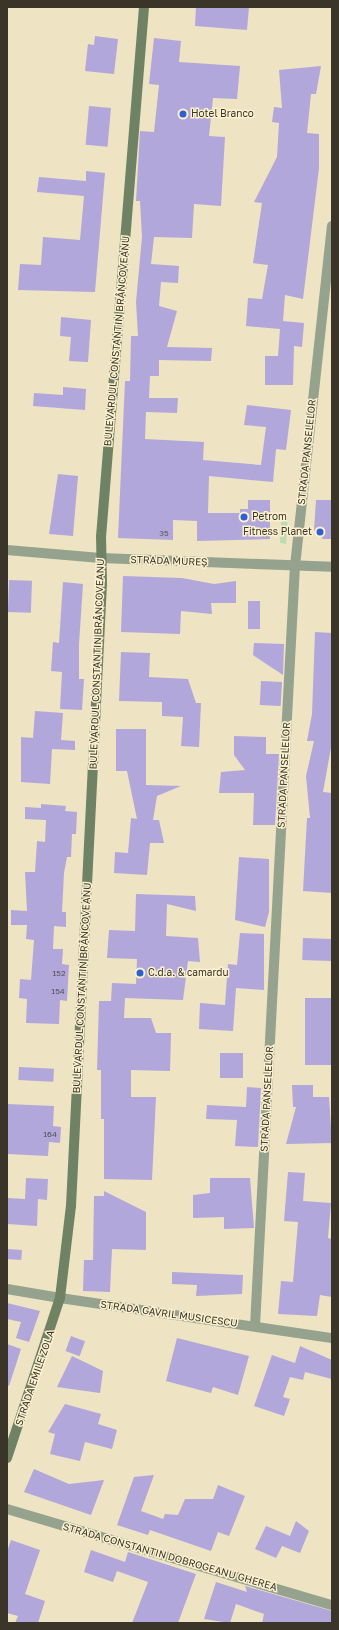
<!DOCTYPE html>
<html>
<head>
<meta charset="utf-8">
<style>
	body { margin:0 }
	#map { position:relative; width:339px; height:1630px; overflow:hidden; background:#eee3c2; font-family:"Golos Text",sans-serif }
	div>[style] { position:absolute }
	.green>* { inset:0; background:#bddbb3 }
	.building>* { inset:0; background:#b2a7db; transform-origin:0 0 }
	.minor>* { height:10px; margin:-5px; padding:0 5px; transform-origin:5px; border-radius:5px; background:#95a28d }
	.tertiary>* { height:10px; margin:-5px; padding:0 5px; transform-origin:5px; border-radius:5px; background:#95a28d }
	.secondary>* { height:10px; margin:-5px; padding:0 5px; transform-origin:5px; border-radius:5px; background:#6f8264 }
	.dots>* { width:11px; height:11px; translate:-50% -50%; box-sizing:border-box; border:2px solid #fbf0cf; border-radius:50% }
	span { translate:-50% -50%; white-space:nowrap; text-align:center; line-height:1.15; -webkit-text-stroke:3px #fbf0cf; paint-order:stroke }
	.number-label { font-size:8px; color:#585255 }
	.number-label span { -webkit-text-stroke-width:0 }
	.poi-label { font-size:10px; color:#3a3528 }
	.left { translate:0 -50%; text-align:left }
	.right { translate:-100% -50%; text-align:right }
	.street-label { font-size:10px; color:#3a3528 }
	.frame { position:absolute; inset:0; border:8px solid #3a3528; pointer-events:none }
</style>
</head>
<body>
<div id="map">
	<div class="green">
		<div style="clip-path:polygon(288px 515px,286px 544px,280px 543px,281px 522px)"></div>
	</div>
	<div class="building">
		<div style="clip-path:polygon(196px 7px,249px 7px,247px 30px,195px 26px)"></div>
		<div style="clip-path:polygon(95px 36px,118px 39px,114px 74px,85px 71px,88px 44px,94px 45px)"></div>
		<div style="clip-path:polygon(154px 38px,181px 41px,179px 62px,240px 66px,237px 99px,213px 98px,209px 136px,225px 137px,221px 206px,194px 204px,192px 238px,154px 237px,151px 264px,179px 266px,178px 283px,161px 282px,159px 306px,177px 311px,167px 347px,212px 348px,211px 361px,159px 360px,159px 376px,150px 376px,149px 398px,178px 398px,177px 413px,146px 412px,145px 439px,204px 442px,203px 460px,261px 465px,266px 427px,244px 425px,247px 405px,291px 410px,286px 450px,276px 449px,273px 482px,209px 476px,208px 513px,240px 513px,240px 509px,248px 509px,248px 500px,270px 500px,270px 539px,197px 541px,197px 521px,173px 520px,173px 540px,118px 538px,125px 381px,130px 381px,131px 336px,138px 336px,136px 302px,142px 237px,140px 201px,136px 201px,140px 131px,154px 132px,159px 85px,149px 84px)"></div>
		<div style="clip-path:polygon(321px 66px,316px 94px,311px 94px,307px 133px,319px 134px,319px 168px,303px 299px,285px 295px,283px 321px,304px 323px,302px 347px,294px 346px,293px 385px,265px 385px,265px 356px,278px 356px,280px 329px,246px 326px,248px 298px,262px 299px,268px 265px,253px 263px,262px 203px,254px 202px,277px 157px,279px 123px,272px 122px,274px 107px,282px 108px,279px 70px)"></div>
		<div style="left:89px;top:106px;width:22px;height:39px;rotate:5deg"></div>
		<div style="clip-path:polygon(86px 171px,105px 173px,95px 292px,18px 290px,20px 264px,41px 265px,43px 237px,80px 240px,84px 196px,37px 192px,39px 177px,86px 181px)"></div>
		<div style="clip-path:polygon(61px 317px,91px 320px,88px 362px,69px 361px,71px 337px,60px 336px)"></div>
		<div style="clip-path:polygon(63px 387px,86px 389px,85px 410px,33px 406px,34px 393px,63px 395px)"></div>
		<div style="clip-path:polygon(58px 474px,78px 476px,73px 536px,49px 534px)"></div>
		<div style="clip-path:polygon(316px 500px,332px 500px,332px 539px,323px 539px,314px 530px)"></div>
		<div style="clip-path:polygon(123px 576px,182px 578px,214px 584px,236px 581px,236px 603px,211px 603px,212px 614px,181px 611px,180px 634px,121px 632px)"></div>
		<div style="left:9px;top:580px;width:23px;height:32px;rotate:2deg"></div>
		<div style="clip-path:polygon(63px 582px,83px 584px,79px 644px,79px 679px,84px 679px,82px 710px,60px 709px,62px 672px,51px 671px,53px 642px,59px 643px)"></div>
		<div style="left:248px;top:601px;width:12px;height:28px"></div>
		<div style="clip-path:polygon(315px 632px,332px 633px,332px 742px,323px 792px,332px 793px,332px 893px,303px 891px,307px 818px,310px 818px,306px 776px,314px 741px,307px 741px,312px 714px)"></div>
		<div style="clip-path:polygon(254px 643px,284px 644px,283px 675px,253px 655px)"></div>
		<div style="clip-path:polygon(121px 652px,150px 653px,149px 677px,188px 679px,196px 703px,201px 703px,199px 747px,181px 746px,183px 717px,162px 716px,162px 702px,119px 701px)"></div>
		<div style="left:261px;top:681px;width:21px;height:24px;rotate:3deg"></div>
		<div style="clip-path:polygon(35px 711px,63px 713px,61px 740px,75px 741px,75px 750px,52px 749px,50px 784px,21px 782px,21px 737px,33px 738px)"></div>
		<div style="clip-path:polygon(116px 729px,146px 729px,146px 785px,181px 786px,157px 796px,153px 820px,159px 820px,164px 843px,150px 843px,147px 875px,114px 873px,115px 852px,128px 853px,131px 818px,137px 819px,127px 771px,116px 771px)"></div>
		<div style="clip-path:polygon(234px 736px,266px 737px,266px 754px,279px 754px,275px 825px,253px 825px,254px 793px,219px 793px,221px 772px,245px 770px,234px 755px)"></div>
		<div style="clip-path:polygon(41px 804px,66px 806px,65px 811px,77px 812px,76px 834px,72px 834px,71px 857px,67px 857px,64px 873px,62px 912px,66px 912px,66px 927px,54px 926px,53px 949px,63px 949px,62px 964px,69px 965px,67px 1001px,60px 1000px,59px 1024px,26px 1023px,27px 999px,19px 998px,20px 979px,31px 980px,34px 940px,26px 939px,27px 925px,11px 925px,11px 910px,27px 911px,25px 872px,35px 872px,37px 841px,45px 842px,46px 820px,25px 819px,25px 807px,41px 808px)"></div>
		<div style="clip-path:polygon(239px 857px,269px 859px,269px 912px,265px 927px,235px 920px)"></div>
		<div style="clip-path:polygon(136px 894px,195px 896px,196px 911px,167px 904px,166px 936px,198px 938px,200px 962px,188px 961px,183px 1000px,125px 998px,124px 1018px,151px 1018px,156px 1033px,171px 1033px,170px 1071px,131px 1070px,131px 1097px,156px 1097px,152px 1180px,104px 1179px,104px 1119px,101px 1119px,101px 1070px,97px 1070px,99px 1001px,111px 1001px,112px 983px,136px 984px,137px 959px,107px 958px,109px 930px,135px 931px)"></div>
		<div style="clip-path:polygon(240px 933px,264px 934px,264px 990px,236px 988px,233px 1031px,199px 1029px,200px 1003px,225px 1005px,228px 964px,237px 965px)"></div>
		<div style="left:303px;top:938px;width:29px;height:22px;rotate:2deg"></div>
		<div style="left:305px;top:998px;width:27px;height:67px"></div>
		<div style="left:220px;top:1053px;width:23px;height:25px"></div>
		<div style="left:19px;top:1067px;width:35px;height:13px;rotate:3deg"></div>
		<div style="clip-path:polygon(292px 1085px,313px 1085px,313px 1097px,329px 1097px,332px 1143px,286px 1144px,296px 1107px,293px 1107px)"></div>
		<div style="clip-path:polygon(247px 1087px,261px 1088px,258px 1147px,235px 1146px,237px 1120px,206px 1119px,207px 1105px,246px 1107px)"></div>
		<div style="clip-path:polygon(7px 1104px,54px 1106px,53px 1126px,61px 1127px,60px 1143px,49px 1142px,48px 1156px,7px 1154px)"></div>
		<div style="clip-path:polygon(288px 1172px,305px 1173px,303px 1201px,331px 1203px,328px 1238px,332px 1239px,332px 1297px,320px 1295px,317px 1316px,278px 1314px,281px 1281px,293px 1282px,298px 1222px,284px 1221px)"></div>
		<div style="clip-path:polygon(26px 1178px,48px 1179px,47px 1200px,38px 1199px,37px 1226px,7px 1224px,8px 1198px,25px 1199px)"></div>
		<div style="clip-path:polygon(210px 1178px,250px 1178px,254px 1228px,224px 1229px,224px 1217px,193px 1218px,193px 1195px,210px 1193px)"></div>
		<div style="clip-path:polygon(104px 1191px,146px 1212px,146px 1250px,112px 1249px,110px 1292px,83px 1291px,84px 1260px,93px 1260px,94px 1196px,104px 1196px)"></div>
		<div style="left:7px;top:1249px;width:15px;height:10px;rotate:4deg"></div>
		<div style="clip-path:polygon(172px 1272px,243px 1275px,242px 1294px,196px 1296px,197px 1285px,172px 1284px)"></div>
		<div style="clip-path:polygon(7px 1303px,40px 1311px,29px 1342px,16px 1338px,21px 1322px,7px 1319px)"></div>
		<div style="left:71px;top:1336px;width:15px;height:16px;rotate:20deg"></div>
		<div style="clip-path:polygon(177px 1338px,249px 1356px,238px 1395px,213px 1387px,211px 1393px,166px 1381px)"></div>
		<div style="clip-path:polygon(7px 1344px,21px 1349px,9px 1386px,7px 1385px)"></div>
		<div style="clip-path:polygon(300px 1346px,332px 1360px,332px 1379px,305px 1372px,303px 1380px,290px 1377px,283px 1397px,290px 1399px,284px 1416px,254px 1406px,272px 1355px,295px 1363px)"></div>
		<div style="clip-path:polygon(72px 1356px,103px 1371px,100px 1393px,57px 1387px)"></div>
		<div style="clip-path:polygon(65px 1404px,101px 1414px,98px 1424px,117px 1430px,112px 1449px,85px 1442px,80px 1461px,50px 1454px,55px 1434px,48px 1432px)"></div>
		<div style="clip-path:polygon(34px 1469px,69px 1484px,104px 1480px,91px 1515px,24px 1492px)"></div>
		<div style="clip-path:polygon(154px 1475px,141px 1511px,163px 1519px,165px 1514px,178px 1515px,185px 1499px,213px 1499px,218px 1485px,245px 1496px,229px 1536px,218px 1532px,211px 1551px,150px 1530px,148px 1535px,117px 1525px,134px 1477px)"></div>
		<div style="clip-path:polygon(296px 1521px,309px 1531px,300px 1553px,282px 1546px,276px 1558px,255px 1549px,266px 1526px,290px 1536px)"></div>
		<div style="clip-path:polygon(11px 1540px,40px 1550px,25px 1594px,45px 1601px,38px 1623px,15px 1623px,18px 1616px,7px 1613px,7px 1552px)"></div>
		<div style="clip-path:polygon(91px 1550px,125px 1562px,128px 1552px,196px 1574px,178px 1623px,132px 1623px,148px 1582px,117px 1571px,113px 1582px,84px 1572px)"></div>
		<div style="clip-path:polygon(216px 1582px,247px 1592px,245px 1586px,332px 1611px,332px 1623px,262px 1623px,264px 1614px,236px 1604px,230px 1623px,204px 1619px)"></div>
	</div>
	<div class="minor">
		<div style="left:7px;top:550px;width:94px;rotate:4.9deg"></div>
		<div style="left:7px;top:1289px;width:54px;rotate:9.6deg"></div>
		<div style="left:255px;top:1326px;width:761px;rotate:-86.99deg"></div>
		<div style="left:295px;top:566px;width:342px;rotate:-83.8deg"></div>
		<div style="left:7px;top:1509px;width:339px;rotate:16.5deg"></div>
	</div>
	<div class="tertiary">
		<div style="left:101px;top:558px;width:231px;rotate:2.2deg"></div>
		<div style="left:60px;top:1298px;width:275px;rotate:8.4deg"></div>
	</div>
	<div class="secondary">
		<div style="left:7px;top:1458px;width:169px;rotate:-71.7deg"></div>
		<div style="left:60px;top:1298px;width:93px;rotate:-83.2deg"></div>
		<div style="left:71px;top:1206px;width:624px;rotate:-87.15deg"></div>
		<div style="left:102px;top:583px;width:46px;rotate:-91.2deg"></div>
		<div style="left:101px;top:537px;width:532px;rotate:-85.36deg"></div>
	</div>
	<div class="dots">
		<div style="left:183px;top:114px;background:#2e61d0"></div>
		<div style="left:244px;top:517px;background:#2e61d0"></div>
		<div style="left:320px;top:532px;background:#2e61d0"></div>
		<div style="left:140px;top:973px;background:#2e61d0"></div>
	</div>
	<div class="number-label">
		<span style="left:164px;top:534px">35</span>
		<span style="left:59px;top:974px">152</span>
		<span style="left:58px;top:992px">154</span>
		<span style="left:50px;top:1135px">164</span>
	</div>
	<div class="poi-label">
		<span class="left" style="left:191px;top:114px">Hotel Branco</span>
		<span class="left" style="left:252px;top:517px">Petrom</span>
		<span class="right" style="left:312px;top:532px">Fitness Planet</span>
		<span class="left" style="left:148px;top:973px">C.d.a. &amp; camardu</span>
	</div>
	<div class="street-label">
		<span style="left:117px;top:341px;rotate:-85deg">BULEVARDUL CONSTANTIN BRÂNCOVEANU</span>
		<span style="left:307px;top:452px;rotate:-84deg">STRADA PANSELELOR</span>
		<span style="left:169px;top:561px;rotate:2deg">STRADA MUREȘ</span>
		<span style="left:97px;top:664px;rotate:-88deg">BULEVARDUL CONSTANTIN BRÂNCOVEANU</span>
		<span style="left:284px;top:775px;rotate:-87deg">STRADA PANSELELOR</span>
		<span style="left:82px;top:988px;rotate:-87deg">BULEVARDUL CONSTANTIN BRÂNCOVEANU</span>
		<span style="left:267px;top:1099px;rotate:-87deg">STRADA PANSELELOR</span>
		<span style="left:169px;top:1314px;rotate:8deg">STRADA GAVRIL MUSICESCU</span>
		<span style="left:35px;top:1378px;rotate:-71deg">STRADA EMILE ZOLA</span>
		<span style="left:170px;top:1557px;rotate:16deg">STRADA CONSTANTIN DOBROGEANU GHEREA</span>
	</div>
	<div class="frame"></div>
</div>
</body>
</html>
